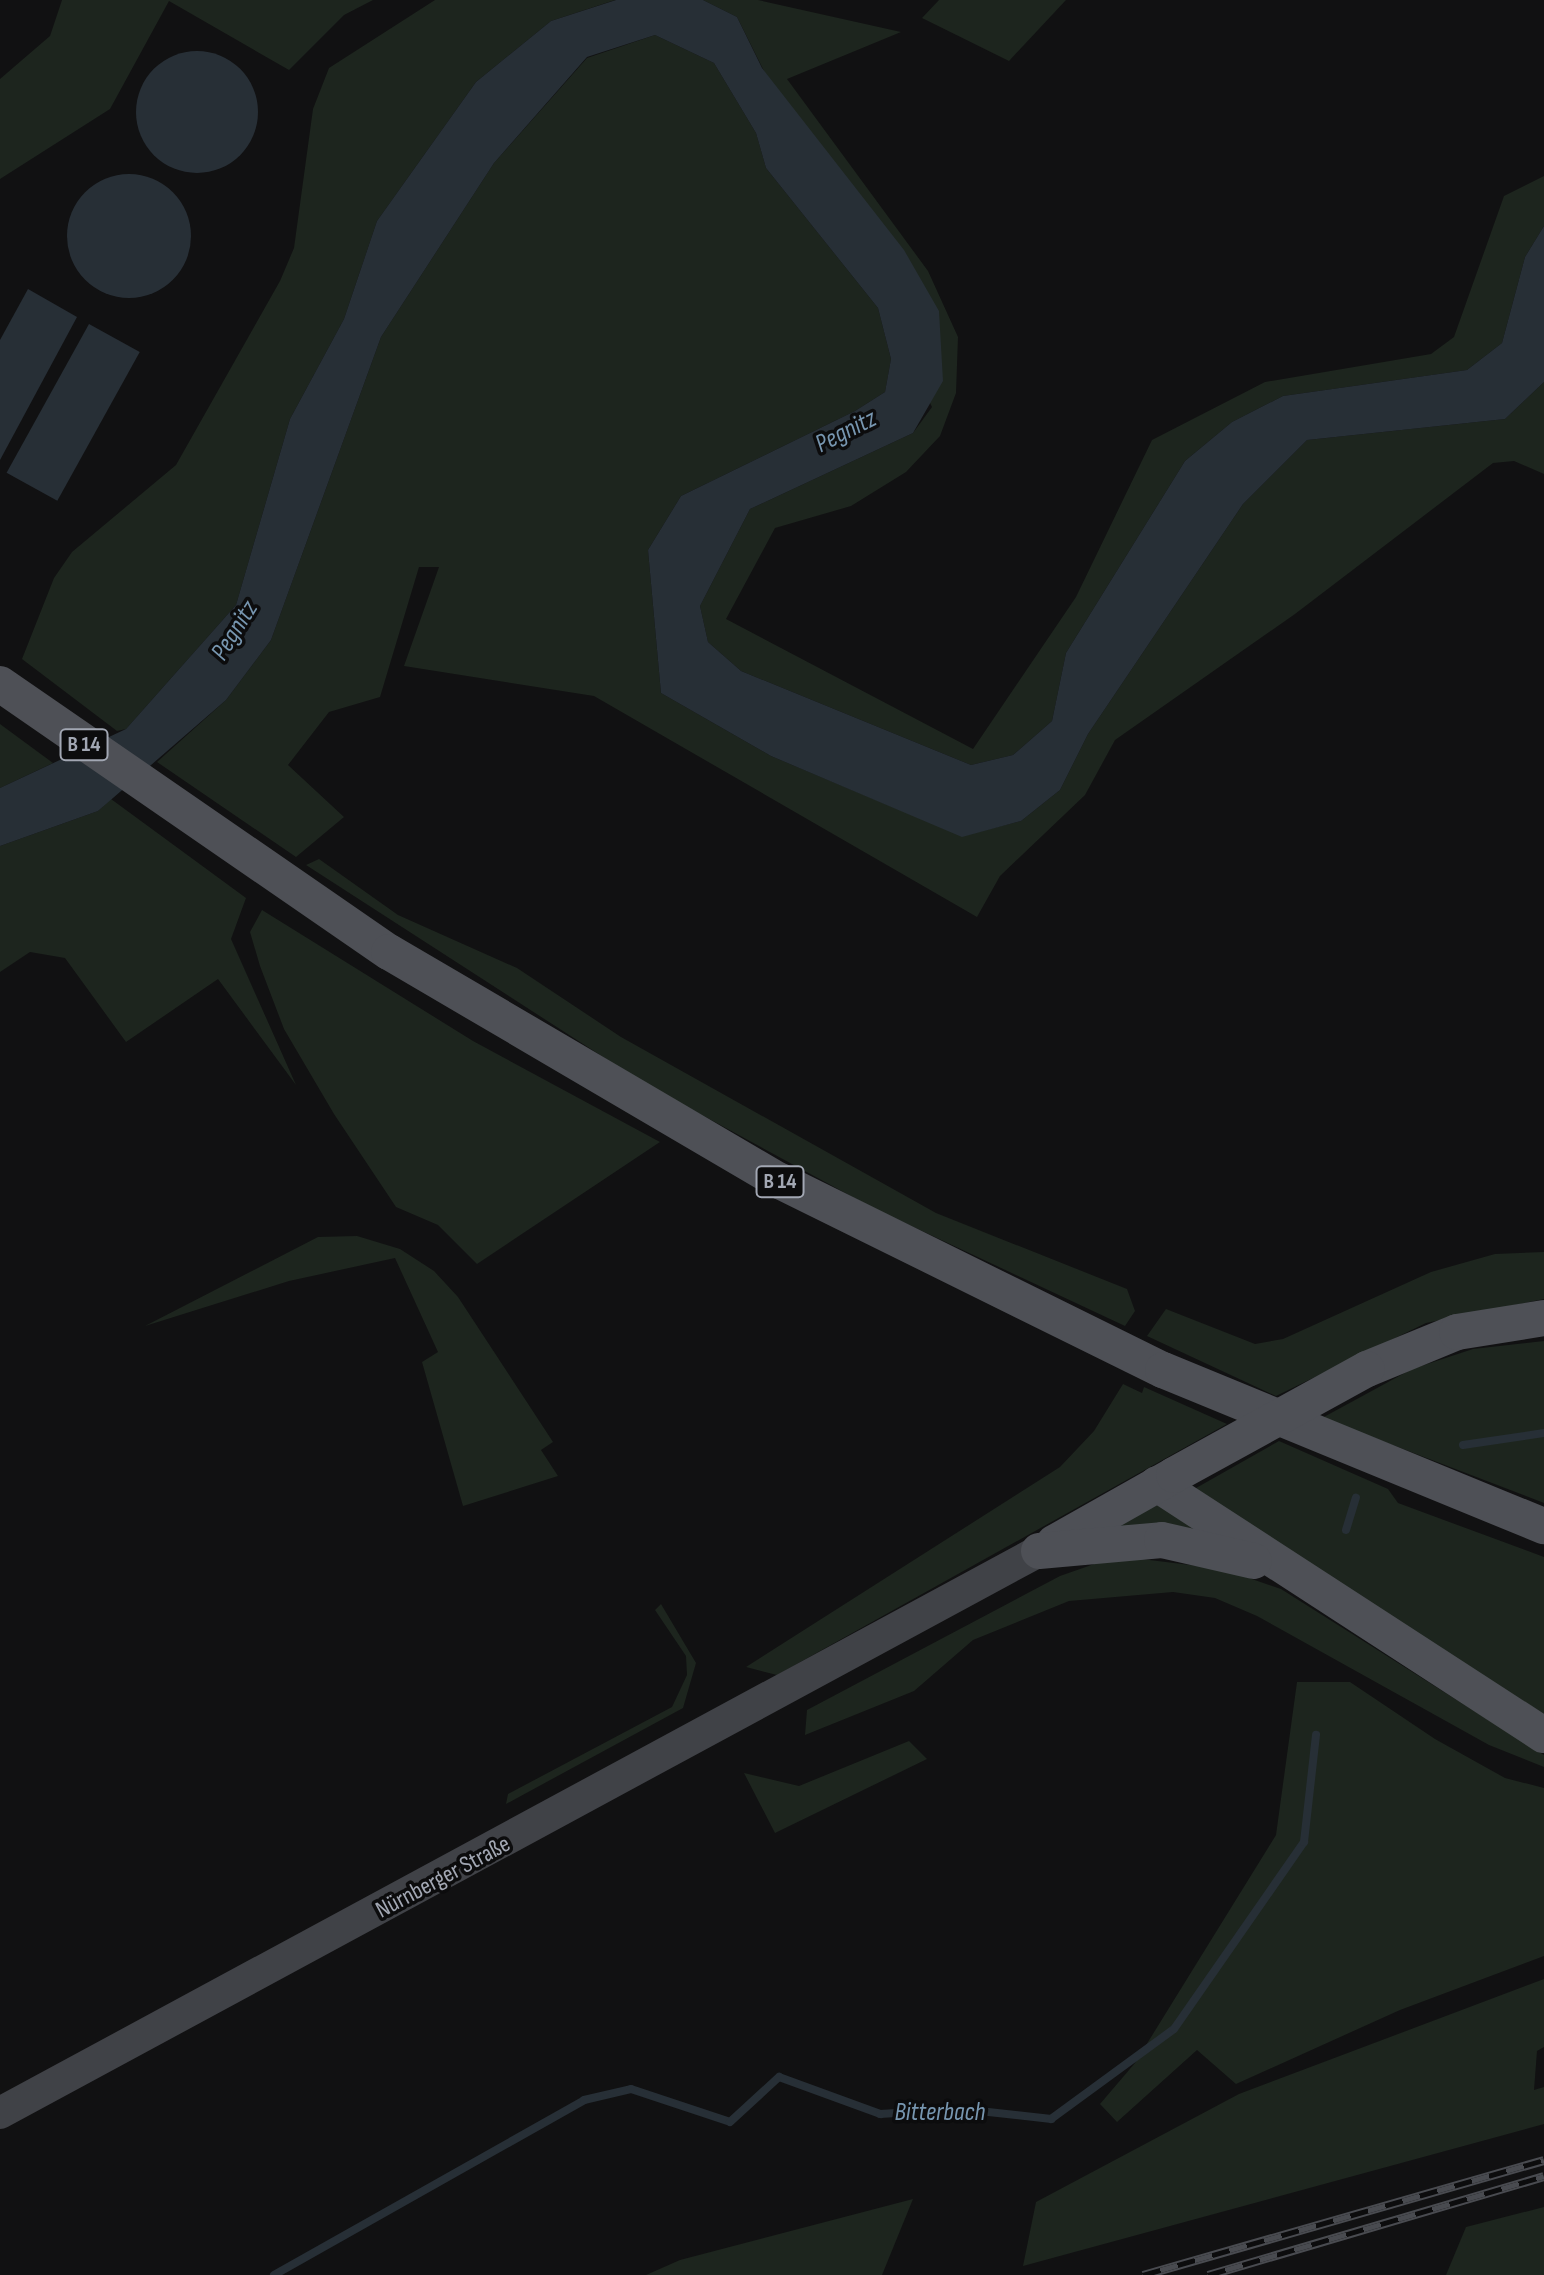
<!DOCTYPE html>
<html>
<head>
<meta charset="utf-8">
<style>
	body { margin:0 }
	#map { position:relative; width:1544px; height:2275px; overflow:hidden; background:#111112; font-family:"Sofia Sans Condensed",sans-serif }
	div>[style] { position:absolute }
	.green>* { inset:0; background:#1d251e }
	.water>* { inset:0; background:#272f36; transform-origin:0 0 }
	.round { border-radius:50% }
	.stream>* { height:8px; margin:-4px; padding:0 4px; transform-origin:4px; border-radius:4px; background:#272f36 }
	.secondary>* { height:32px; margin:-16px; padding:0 16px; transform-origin:16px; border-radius:16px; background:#404247 }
	.primary>* { height:36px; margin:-18px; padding:0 18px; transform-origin:18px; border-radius:18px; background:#4e5056 }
	.rail>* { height:9px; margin-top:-4.5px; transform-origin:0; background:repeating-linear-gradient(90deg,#0c0c0d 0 18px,#494b50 0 36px); box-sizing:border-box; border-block:2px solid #494b50 }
	.primary-bridge>* { height:36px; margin:-18px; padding:0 18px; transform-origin:18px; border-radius:18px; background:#4e5056 }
	span { translate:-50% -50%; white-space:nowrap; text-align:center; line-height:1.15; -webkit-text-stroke:7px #0c0c0d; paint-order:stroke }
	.shield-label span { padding:2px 6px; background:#0c0c0d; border:2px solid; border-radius:6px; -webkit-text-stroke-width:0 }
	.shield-label { font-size:22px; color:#a2a7b3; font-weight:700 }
	.street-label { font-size:24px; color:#a2a7b3 }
	.water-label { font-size:26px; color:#7796b0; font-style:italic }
</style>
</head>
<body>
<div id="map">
	<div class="green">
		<div style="clip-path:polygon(62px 0,373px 0,344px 15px,289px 70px,169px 1px,110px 109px,0 179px,0 79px,50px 36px)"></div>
		<div style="clip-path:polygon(435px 0,615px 0,551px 21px,476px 82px,377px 221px,344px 319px,290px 419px,236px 605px,126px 729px,117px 731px,22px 659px,54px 578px,72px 552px,176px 465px,280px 281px,294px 248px,313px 109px,329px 68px)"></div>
		<div style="clip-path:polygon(703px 0,758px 0,901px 32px,787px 79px,928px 271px,958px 337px,956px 393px,940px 436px,906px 472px,851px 506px,775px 528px,726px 619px,973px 749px,1076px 597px,1152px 440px,1265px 382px,1431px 354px,1454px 337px,1504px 196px,1544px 176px,1544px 226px,1525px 257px,1502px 343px,1467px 370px,1283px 396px,1232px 422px,1185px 461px,1066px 653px,1052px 721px,1013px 755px,971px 765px,741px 671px,708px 642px,700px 606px,750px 509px,913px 433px,932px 407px,737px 17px)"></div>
		<div style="clip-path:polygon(939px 0,1066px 0,1009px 61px,922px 18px)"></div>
		<div style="clip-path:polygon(655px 35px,714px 63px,756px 133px,766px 168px,878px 308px,891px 359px,885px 392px,855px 411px,681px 496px,648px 550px,661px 693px,771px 756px,962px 836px,1021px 821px,1060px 790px,1088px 734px,1243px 504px,1307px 440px,1505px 419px,1544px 382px,1544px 474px,1514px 461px,1493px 463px,1295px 614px,1115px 740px,1085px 795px,1000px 876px,977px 917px,594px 696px,404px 666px,439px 567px,419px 567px,380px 697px,329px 712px,288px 765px,344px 817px,296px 857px,157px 762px,226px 700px,271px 640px,381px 337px,494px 163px,587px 58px)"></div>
		<div style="clip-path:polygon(0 724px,53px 763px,0 788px)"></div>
		<div style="clip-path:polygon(111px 799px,246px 898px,231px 939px,296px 1085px,218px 979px,126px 1042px,65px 958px,30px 952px,0 972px,0 846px,98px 811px)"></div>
		<div style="clip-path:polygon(319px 859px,398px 915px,517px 968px,621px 1037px,936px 1213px,1127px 1289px,1135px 1311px,1125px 1326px,873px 1208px,645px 1084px,306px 865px)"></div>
		<div style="clip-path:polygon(262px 910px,473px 1041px,660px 1142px,477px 1264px,438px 1225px,396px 1207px,334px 1114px,284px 1029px,260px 966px,250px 932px)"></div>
		<div style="clip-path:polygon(357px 1236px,400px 1249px,434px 1271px,458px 1297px,553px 1442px,541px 1450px,558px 1476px,463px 1506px,422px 1362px,438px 1352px,395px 1258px,289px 1281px,145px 1326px,318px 1237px)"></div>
		<div style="clip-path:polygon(1544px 1252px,1544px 1299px,1426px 1323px,1276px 1396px,1147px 1336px,1166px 1309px,1255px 1344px,1283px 1339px,1431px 1272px,1495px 1254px)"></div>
		<div style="clip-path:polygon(1544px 1341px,1544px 1503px,1322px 1418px,1412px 1369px,1473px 1349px)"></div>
		<div style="clip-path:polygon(1123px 1384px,1142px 1393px,1144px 1387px,1227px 1424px,777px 1675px,746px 1667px,1060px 1467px,1094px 1431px)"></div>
		<div style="clip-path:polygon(1279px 1441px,1388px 1489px,1398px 1503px,1544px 1557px,1544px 1714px,1189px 1492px)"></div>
		<div style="clip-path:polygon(1160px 1504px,1203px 1530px,1109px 1527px)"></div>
		<div style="clip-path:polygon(1117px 1556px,1223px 1569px,1281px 1589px,1544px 1755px,1544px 1767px,1489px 1745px,1257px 1616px,1215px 1598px,1173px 1592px,1069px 1601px,973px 1640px,914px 1691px,805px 1735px,807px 1710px,1060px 1576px)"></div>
		<div style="clip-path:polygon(661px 1604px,696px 1663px,683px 1708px,506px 1804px,508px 1794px,672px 1707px,687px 1675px,686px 1656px,655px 1610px)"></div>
		<div style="clip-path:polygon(1297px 1682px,1350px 1682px,1435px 1739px,1505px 1778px,1544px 1788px,1544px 1956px,1400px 2010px,1236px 2084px,1197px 2050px,1117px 2122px,1100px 2104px,1135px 2063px,1276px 1835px)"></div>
		<div style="clip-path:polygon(909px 1741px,927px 1759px,775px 1833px,744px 1773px,799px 1786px)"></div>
		<div style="clip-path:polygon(1544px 1979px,1544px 2047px,1537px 2051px,1534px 2090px,1544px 2087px,1544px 2124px,1023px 2266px,1036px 2202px,1239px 2094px)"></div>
		<div style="clip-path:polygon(913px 2199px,882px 2275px,646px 2275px,680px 2260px)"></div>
		<div style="clip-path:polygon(1544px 2207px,1544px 2275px,1446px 2275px,1466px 2227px)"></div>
	</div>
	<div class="water">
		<div style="clip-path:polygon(616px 0,703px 0,737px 17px,762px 68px,904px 250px,939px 311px,943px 381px,913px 433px,750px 509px,700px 606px,708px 642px,741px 671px,971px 765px,1013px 755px,1052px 721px,1066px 653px,1185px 461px,1232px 422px,1283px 396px,1467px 370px,1502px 343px,1525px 257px,1544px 226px,1544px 382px,1505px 419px,1307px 440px,1243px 504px,1088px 734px,1060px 790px,1021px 821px,962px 837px,771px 756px,661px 693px,648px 550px,681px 496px,855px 411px,885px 392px,891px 359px,878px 308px,766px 168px,756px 133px,714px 63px,655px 35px,587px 57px,494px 163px,381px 337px,271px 640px,226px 700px,98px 811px,0 846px,0 788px,126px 729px,236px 605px,290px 419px,344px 319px,377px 221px,476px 82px,551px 21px)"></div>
		<div class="round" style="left:136px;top:51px;width:122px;height:122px"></div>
		<div class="round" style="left:67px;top:174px;width:124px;height:124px"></div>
		<div style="clip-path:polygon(28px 289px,77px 317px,0 460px,0 340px)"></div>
		<div style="left:89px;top:324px;width:58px;height:170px;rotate:29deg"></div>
	</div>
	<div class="stream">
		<div style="left:1463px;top:1445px;width:82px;rotate:-8.4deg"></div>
		<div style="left:1346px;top:1530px;width:34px;rotate:-73deg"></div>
		<div style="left:274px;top:2275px;width:356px;rotate:-29.4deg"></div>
		<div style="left:584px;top:2100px;width:48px;rotate:-13.2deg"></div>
		<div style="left:631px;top:2089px;width:104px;rotate:18.4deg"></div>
		<div style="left:730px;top:2122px;width:67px;rotate:-42.6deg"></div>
		<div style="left:779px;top:2077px;width:108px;rotate:20.1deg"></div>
		<div style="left:880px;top:2114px;width:81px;rotate:-3.5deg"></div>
		<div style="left:961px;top:2109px;width:91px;rotate:6.3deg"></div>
		<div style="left:1051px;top:2119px;width:152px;rotate:-36.2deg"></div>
		<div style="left:1174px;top:2029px;width:228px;rotate:-55.2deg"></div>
		<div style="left:1304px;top:1842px;width:108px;rotate:-83.6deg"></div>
	</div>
	<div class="secondary">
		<div style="left:0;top:2113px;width:1181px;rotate:-28.41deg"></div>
	</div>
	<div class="primary">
		<div style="left:0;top:684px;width:472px;rotate:34.6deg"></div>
		<div style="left:389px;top:952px;width:453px;rotate:30.4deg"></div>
		<div style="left:780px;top:1181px;width:427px;rotate:26.3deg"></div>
		<div style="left:1163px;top:1370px;width:412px;rotate:22.3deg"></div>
		<div style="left:1367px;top:1369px;width:97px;rotate:-22.3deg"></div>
		<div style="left:1457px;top:1332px;width:88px;rotate:-9.1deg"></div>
		<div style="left:1157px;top:1484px;width:461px;rotate:33deg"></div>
		<div style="left:1054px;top:1543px;width:138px;rotate:-29.5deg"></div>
		<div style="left:1039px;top:1551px;width:123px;rotate:-5.1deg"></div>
		<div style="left:1162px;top:1540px;width:94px;rotate:12.9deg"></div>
	</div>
	<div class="rail">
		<div style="left:1143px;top:2275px;width:417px;rotate:-16deg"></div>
		<div style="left:1208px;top:2275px;width:350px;rotate:-16.4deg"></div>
	</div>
	<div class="primary-bridge">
		<div style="left:1174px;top:1475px;width:220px;rotate:-28.8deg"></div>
	</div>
	<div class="shield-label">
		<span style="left:84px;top:745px">B 14</span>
		<span style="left:780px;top:1182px">B 14</span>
	</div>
	<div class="street-label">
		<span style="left:443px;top:1877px;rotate:-28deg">Nürnberger Straße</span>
	</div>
	<div class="water-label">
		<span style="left:846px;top:432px;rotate:-27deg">Pegnitz</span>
		<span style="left:235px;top:631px;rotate:-58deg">Pegnitz</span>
		<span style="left:940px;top:2113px">Bitterbach</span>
	</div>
</div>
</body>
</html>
